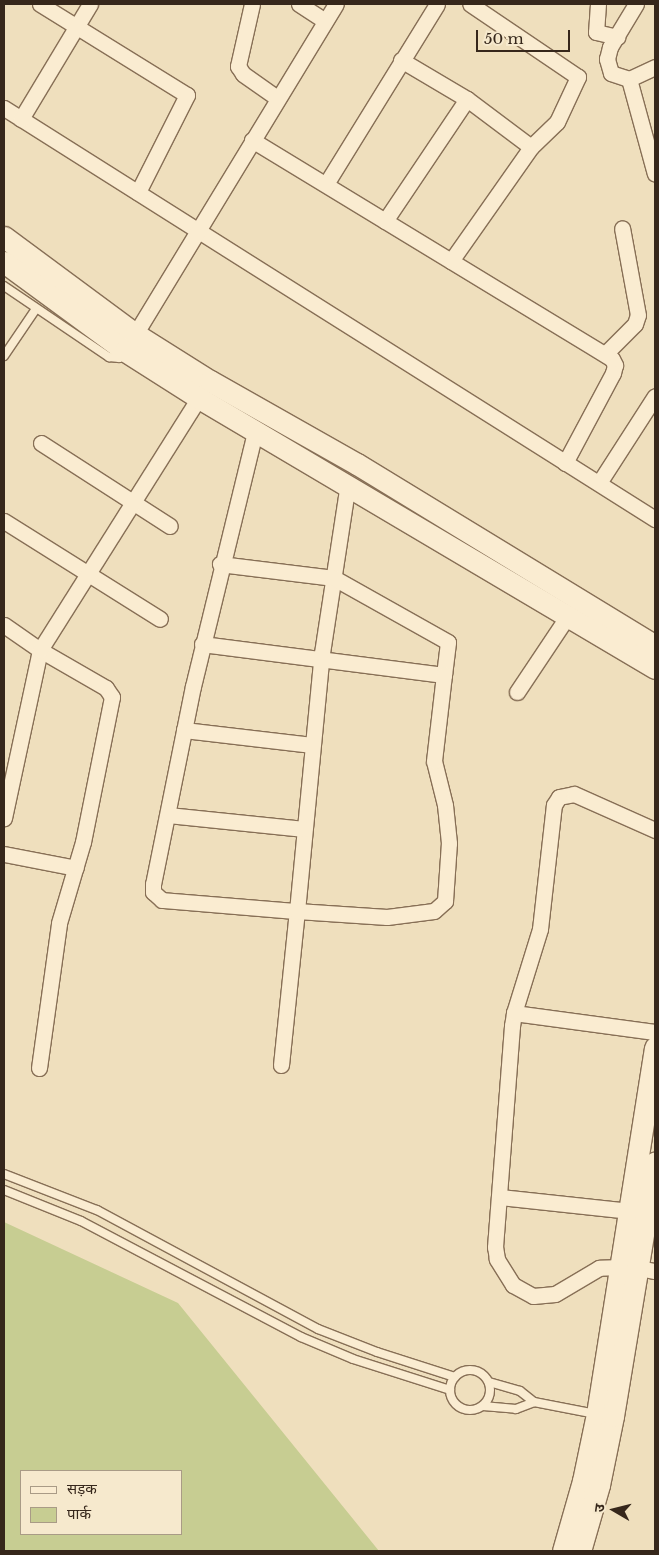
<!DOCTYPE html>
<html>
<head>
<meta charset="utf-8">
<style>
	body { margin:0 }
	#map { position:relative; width:659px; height:1555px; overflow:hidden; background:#efdfbd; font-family:"Libre Baskerville","Noto Sans Devanagari",serif }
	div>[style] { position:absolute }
	.green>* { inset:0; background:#c7cd92 }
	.roads { filter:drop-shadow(1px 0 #876f56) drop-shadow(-1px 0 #876f56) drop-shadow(0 1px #876f56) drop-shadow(0 -1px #876f56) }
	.lane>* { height:8px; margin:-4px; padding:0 4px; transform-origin:4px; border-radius:4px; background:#faecd1 }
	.lane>.ring { margin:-4px; padding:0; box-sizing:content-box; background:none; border:8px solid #faecd1; border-radius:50% }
	.street>* { height:15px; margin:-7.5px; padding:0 7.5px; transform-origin:7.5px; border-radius:7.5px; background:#faecd1 }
	.secondary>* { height:21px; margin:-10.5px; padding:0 10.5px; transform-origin:10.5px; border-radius:10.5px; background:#faecd1 }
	span { translate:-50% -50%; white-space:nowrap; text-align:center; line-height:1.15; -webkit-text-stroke:4px #f6e9cd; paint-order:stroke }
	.frame { position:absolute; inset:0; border:5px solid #36271b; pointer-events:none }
	.legend { position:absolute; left:20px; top:1470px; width:162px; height:65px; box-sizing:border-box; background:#f6e9cd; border:1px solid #a99b86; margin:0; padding:6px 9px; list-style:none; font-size:15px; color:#36271b }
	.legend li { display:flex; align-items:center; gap:10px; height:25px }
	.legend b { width:25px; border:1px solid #a99b86 }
	.north { position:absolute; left:589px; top:1485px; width:50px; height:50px; -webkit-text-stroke:4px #f6e9cd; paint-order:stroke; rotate:278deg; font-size:14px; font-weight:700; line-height:20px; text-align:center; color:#36271b }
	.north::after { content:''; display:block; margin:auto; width:18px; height:22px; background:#36271b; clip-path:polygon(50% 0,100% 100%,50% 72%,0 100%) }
	.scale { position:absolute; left:476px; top:30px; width:94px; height:22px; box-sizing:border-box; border:2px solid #36271b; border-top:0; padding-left:6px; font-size:15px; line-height:18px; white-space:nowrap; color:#36271b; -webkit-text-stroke:4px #f6e9cd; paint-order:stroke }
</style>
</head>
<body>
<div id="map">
	<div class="green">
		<div style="clip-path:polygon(evenodd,4px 1222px,178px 1303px,379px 1551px,4px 1551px,4px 1222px,21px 1471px,181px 1471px,181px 1534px,21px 1534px,21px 1471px)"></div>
	</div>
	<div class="roads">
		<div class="lane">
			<div style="left:4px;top:286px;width:127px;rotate:34.1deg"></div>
			<div style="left:109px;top:357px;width:10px;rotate:6deg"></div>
			<div style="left:119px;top:358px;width:7px;rotate:-45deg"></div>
			<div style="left:4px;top:356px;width:57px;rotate:-55.8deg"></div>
			<div style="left:4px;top:1174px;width:100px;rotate:21.2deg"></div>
			<div style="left:97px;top:1210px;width:251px;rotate:28.3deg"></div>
			<div style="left:318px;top:1329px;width:63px;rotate:21.3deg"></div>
			<div style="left:377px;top:1352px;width:82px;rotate:17.8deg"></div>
			<div style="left:4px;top:1190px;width:83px;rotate:21.9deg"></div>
			<div style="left:81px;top:1221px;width:249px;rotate:27.8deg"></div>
			<div style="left:301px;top:1337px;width:56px;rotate:22.9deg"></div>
			<div style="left:353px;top:1359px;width:102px;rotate:17.7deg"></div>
			<div class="ring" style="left:450px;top:1370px;width:32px;height:32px"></div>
			<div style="left:489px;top:1382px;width:32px;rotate:16deg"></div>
			<div style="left:520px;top:1391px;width:18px;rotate:38deg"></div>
			<div style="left:534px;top:1402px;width:63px;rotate:11deg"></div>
			<div style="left:483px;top:1406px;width:33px;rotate:5deg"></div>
			<div style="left:516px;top:1409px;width:19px;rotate:-21deg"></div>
		</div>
		<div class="street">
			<div style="left:40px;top:4px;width:173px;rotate:31.8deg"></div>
			<div style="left:187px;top:95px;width:109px;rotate:116.8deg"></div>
			<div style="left:252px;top:4px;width:64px;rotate:102.7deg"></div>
			<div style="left:238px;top:66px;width:9px;rotate:58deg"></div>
			<div style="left:243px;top:74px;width:42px;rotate:35.2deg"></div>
			<div style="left:299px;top:4px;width:31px;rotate:33deg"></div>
			<div style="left:598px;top:4px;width:28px;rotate:94deg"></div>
			<div style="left:596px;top:32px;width:22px;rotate:13deg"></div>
			<div style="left:401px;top:60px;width:77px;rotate:30.6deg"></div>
			<div style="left:467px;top:99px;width:80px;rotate:36.9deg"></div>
			<div style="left:655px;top:67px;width:29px;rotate:155deg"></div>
			<div style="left:629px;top:79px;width:98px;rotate:74.7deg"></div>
			<div style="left:629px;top:79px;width:19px;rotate:-162deg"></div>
			<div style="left:611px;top:73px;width:15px;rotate:-106deg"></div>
			<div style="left:607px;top:59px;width:12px;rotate:-76deg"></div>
			<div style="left:610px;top:47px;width:50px;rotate:-58.8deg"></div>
			<div style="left:4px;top:108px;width:770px;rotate:32.27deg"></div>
			<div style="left:21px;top:119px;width:134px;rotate:-59deg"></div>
			<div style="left:252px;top:140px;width:421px;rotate:31.3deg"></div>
			<div style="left:612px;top:359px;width:7px;rotate:63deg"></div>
			<div style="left:615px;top:365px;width:8px;rotate:104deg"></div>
			<div style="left:613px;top:373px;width:102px;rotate:118.1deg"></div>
			<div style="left:326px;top:184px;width:211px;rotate:-58.3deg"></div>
			<div style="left:385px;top:221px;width:147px;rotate:-56.1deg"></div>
			<div style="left:451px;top:261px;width:139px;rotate:-54.9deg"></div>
			<div style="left:531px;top:147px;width:36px;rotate:-44deg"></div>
			<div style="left:557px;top:122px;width:50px;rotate:-65deg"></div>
			<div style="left:578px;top:77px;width:130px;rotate:-145.9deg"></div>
			<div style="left:131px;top:341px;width:394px;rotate:-58.7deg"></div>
			<div style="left:605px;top:354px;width:42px;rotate:-45deg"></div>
			<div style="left:635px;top:324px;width:9px;rotate:-72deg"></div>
			<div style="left:638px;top:315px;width:88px;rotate:-100.4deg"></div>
			<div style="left:255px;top:432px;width:261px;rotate:103.7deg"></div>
			<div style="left:193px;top:686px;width:202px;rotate:101.4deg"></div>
			<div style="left:153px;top:884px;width:8px;rotate:90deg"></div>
			<div style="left:153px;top:892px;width:12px;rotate:42deg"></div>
			<div style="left:162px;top:900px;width:135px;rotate:4.7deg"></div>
			<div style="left:297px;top:911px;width:259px;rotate:-84.5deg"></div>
			<div style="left:322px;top:653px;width:171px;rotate:-81.3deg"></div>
			<div style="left:41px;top:443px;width:153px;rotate:32.8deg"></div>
			<div style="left:599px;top:483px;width:103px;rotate:-57.2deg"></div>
			<div style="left:4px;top:521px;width:184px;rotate:32.1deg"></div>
			<div style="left:4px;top:625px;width:44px;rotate:34.8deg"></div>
			<div style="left:40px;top:650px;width:172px;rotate:102.1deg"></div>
			<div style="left:202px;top:644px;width:244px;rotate:7.3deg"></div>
			<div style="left:444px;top:675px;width:33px;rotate:-83deg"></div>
			<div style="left:448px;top:642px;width:131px;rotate:-150.7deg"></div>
			<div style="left:334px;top:578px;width:115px;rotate:-173deg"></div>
			<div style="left:517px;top:692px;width:94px;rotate:-56.3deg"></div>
			<div style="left:184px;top:730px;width:129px;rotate:6.7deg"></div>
			<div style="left:168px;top:815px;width:137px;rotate:5.9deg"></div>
			<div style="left:4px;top:854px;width:73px;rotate:11deg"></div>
			<div style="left:514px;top:1013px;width:88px;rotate:-72.8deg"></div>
			<div style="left:540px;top:929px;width:125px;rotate:-83.6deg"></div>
			<div style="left:554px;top:805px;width:9px;rotate:-58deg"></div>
			<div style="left:559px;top:797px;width:15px;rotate:-11deg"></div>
			<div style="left:574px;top:794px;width:89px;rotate:24deg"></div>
			<div style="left:281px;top:1065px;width:155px;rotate:-84.1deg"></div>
			<div style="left:297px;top:911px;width:90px;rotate:3.8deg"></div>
			<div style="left:387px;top:917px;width:47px;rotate:-7.3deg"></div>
			<div style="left:434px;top:911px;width:15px;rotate:-42deg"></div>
			<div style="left:445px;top:901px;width:58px;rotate:-86.1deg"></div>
			<div style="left:449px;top:843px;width:38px;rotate:-96deg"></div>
			<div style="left:445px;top:805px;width:45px;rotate:-104deg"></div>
			<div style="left:434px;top:761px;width:87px;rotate:-83.4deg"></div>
			<div style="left:39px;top:1068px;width:146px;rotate:-82.1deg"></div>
			<div style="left:59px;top:923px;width:84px;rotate:-73.5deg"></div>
			<div style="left:83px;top:842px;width:148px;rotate:-78.7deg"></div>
			<div style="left:112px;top:697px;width:11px;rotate:-124deg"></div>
			<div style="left:106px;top:688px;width:76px;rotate:-150.1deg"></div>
			<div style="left:40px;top:650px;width:298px;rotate:-57.8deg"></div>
			<div style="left:500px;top:1197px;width:131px;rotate:6.1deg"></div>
			<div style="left:622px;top:1267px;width:23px;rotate:178deg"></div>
			<div style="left:599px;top:1268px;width:51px;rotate:149.4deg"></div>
			<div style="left:555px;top:1294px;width:22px;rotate:175deg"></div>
			<div style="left:533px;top:1296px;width:23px;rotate:-151deg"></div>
			<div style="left:513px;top:1285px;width:31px;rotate:-122deg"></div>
			<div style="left:497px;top:1259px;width:12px;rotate:-99deg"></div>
			<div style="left:495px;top:1247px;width:222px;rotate:-85.6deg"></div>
			<div style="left:512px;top:1026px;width:13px;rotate:-81deg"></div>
			<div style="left:514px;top:1013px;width:142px;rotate:7.7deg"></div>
			<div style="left:639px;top:1268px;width:16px;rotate:11deg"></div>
		</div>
		<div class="secondary">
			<div style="left:4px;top:237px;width:163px;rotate:36.5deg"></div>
			<div style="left:135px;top:334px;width:89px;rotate:32.1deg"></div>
			<div style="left:210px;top:381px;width:169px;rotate:29.5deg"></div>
			<div style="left:357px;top:464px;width:349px;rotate:31.4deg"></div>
			<div style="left:4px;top:262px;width:150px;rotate:36.3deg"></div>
			<div style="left:125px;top:351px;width:88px;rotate:32.4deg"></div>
			<div style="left:199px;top:398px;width:530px;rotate:30.63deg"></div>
			<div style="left:563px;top:1551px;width:73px;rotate:-74.1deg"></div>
			<div style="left:583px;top:1481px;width:68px;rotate:-78.2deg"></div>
			<div style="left:597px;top:1414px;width:371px;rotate:-81deg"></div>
			<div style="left:580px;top:1551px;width:69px;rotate:-73.9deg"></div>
			<div style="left:599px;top:1485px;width:70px;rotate:-78.5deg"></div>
			<div style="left:613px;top:1416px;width:257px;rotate:-80.6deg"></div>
		</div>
	</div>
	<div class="frame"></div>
	<ul class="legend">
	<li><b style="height:6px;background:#faecd1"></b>सड़क</li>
	<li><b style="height:14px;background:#c7cd92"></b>पार्क</li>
	</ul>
	<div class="north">उ</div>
	<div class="scale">50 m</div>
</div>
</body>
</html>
